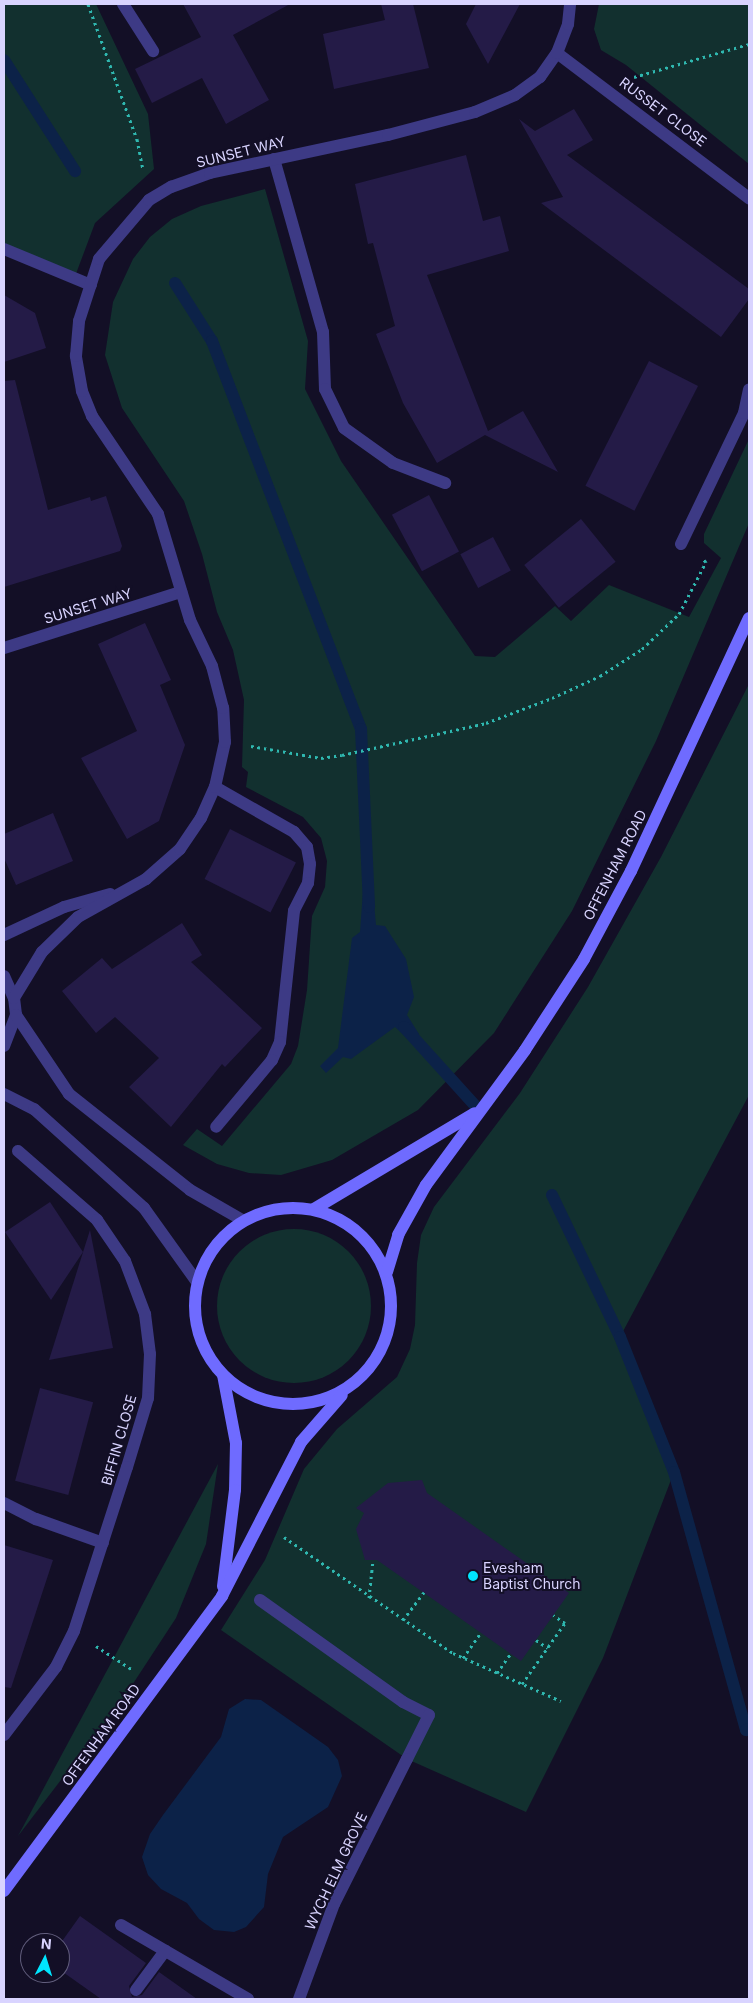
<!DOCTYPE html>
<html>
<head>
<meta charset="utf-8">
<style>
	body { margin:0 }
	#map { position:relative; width:753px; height:2003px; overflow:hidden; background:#130f26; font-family:Inter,sans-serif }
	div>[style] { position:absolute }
	.green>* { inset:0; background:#12302f }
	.round { border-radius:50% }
	.water>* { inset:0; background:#0c2248 }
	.stream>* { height:12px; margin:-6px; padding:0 6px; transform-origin:6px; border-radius:6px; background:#0c2248 }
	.building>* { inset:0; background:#241b47; transform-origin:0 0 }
	.path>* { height:3px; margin-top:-1.5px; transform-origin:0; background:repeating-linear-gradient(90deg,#2fb8b0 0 2.5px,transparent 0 6.5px) }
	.service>* { height:12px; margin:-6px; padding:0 6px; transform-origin:6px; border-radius:6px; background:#3d3a85 }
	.minor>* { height:12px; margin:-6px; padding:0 6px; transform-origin:6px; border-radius:6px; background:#3d3a85 }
	.secondary>* { height:12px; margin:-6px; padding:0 6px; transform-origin:6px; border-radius:6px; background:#6f6bff }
	.secondary>.ring { margin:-6px; padding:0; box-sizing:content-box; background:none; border:12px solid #6f6bff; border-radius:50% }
	.dots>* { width:14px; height:14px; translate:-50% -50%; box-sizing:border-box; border:2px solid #130f26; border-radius:50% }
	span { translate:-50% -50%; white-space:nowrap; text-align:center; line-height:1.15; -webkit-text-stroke:4px #130f26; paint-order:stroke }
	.street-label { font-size:14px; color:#d9d4ff }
	.poi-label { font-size:14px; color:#d9d4ff }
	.left { translate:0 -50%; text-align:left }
	.frame { position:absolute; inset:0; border:5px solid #d9d4ff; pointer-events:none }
	.north { position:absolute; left:20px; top:1933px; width:50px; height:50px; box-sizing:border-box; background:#130f26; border:1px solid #625e7d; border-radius:50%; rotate:5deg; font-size:14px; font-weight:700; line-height:20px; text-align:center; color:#d9d4ff }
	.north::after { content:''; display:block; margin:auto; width:18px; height:22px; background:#00e5ff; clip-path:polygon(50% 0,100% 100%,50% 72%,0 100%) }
</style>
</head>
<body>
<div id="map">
	<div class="green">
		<div style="clip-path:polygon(4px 4px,96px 4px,148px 114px,154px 169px,95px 223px,74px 279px,4px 249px)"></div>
		<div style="clip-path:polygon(599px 4px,749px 4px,749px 164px,626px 65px,601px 50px,594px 29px)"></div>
		<div style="clip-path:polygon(265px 189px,308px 341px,305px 389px,341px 461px,475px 656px,495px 657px,555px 606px,571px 621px,609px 585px,689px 617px,721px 558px,704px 543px,704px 534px,749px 439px,749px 523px,656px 741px,572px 911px,494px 1033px,418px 1110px,332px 1160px,281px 1175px,249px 1173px,217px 1164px,183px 1145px,197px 1129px,222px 1146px,291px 1064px,298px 1046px,307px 990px,312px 916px,325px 887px,327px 861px,321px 838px,303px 817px,246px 787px,248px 772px,242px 767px,244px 700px,233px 650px,217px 612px,202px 554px,184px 501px,122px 408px,105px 355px,113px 302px,133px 259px,150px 237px,172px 219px,201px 206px)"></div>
		<div style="clip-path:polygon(749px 684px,749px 1095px,620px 1337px,674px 1472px,603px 1658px,526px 1812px,407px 1759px,221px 1630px,265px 1560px,304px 1469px,337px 1429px,397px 1377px,410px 1349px,415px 1325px,417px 1263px,421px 1235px,434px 1207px,520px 1093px,588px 987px,661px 857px)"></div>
		<div class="round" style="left:217px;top:1229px;width:154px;height:154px"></div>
		<div style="clip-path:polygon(218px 1464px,206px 1544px,176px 1618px,123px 1699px,18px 1836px)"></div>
	</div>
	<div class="water">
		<div style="clip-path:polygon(363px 891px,373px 891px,376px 925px,385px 926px,406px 959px,414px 997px,407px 1015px,419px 1034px,412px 1043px,395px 1027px,351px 1059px,343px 1057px,326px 1073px,320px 1066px,338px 1048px,352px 938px,360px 932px)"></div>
		<div style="clip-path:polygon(245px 1699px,261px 1700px,328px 1747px,338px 1760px,342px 1776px,328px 1807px,283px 1837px,268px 1874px,264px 1907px,246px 1927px,234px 1932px,214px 1930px,199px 1919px,187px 1903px,161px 1889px,148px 1875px,142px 1857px,150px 1834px,163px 1815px,221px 1737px,229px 1709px)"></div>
	</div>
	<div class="stream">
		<div style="left:4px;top:60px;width:132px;rotate:57.4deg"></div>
		<div style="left:175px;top:283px;width:69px;rotate:57.5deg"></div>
		<div style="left:212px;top:341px;width:416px;rotate:69deg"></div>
		<div style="left:361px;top:729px;width:178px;rotate:87.4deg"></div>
		<div style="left:404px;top:1027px;width:112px;rotate:47.9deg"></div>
		<div style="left:552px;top:1195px;width:157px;rotate:64.4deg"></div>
		<div style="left:620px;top:1337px;width:145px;rotate:68.2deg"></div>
		<div style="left:674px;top:1472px;width:268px;rotate:74.4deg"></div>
		<div style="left:746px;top:1730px;width:3px;rotate:-18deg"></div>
	</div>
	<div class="building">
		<div style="clip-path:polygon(183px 4px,290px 4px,233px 35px,269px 100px,226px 124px,202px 78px,152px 103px,135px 69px,201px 37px)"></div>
		<div style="clip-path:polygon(381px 4px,413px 4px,429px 68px,334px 89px,323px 34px,385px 20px)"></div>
		<div style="clip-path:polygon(476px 4px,520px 4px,488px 64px,466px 24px)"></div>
		<div style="clip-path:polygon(574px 109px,593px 140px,567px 155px,749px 289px,749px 299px,721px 337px,541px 203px,563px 197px,519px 119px,535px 131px)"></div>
		<div style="clip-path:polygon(466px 155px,483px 221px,500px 216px,509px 251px,427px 275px,488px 431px,523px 411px,558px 472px,485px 435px,437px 463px,403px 403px,376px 334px,395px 326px,373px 243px,368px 244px,355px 184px)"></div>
		<div style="clip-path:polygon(4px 295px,35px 313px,46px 348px,4px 362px)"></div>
		<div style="left:649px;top:361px;width:55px;height:140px;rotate:27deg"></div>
		<div style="clip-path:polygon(15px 380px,48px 510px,90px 497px,91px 501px,106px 496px,122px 546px,120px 551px,4px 587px,4px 381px)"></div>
		<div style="left:429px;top:495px;width:64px;height:42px;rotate:62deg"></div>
		<div style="left:581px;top:519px;width:55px;height:73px;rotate:51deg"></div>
		<div style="left:493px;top:537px;width:38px;height:37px;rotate:62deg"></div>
		<div style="clip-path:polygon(145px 623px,171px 680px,160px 685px,185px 745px,159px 821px,127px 839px,81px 758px,137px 731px,98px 644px)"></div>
		<div style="clip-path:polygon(53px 813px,73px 861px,16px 885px,4px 858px,4px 834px)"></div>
		<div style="left:230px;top:829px;width:74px;height:56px;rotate:27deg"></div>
		<div style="clip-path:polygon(182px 923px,202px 955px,191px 962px,262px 1028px,225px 1067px,222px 1064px,171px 1127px,129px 1087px,159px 1058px,115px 1017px,96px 1033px,62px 991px,102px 958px,112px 969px)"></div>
		<div style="clip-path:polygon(50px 1202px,83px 1252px,51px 1300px,5px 1232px)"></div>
		<div style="clip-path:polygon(90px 1230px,113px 1348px,49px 1360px)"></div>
		<div style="left:40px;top:1388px;width:55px;height:96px;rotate:15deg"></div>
		<div style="clip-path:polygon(422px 1480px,427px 1493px,569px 1593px,521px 1661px,377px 1560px,365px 1560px,356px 1529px,364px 1513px,356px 1508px,388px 1483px)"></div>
		<div style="clip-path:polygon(4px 1545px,53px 1560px,11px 1688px,4px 1687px)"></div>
		<div style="clip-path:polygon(80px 1916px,146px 1963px,129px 1986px,132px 1997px,142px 1995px,159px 1972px,197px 1999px,101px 1999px,60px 1970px,60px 1944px)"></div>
	</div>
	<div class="path">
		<div style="left:88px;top:4px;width:144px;rotate:70.1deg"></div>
		<div style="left:137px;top:139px;width:32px;rotate:79deg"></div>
		<div style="left:634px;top:77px;width:120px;rotate:-16deg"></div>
		<div style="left:251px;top:746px;width:71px;rotate:9.7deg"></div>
		<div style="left:321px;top:758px;width:21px;rotate:-8deg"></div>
		<div style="left:342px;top:755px;width:148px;rotate:-12.5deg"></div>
		<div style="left:486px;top:723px;width:71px;rotate:-20.7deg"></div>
		<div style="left:552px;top:698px;width:53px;rotate:-24.6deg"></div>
		<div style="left:600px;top:676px;width:50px;rotate:-32.7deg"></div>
		<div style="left:642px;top:649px;width:51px;rotate:-43.4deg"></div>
		<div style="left:679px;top:614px;width:59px;rotate:-62.6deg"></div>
		<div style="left:706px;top:562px;width:3px;rotate:-135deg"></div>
		<div style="left:284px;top:1537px;width:205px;rotate:34.5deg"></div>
		<div style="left:453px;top:1653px;width:118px;rotate:24deg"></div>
		<div style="left:369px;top:1598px;width:38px;rotate:-84deg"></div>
		<div style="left:403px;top:1620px;width:35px;rotate:-53deg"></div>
		<div style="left:536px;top:1640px;width:14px;rotate:34deg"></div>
		<div style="left:96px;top:1646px;width:44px;rotate:33deg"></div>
		<div style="left:463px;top:1658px;width:32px;rotate:-55deg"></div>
		<div style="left:497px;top:1673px;width:24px;rotate:-55deg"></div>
		<div style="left:522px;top:1684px;width:75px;rotate:-54.8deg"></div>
		<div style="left:565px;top:1623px;width:14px;rotate:-146deg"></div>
	</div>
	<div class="service">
		<div style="left:123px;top:4px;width:56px;rotate:57.4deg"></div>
		<div style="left:274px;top:159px;width:180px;rotate:74.2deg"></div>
		<div style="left:323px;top:332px;width:57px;rotate:88deg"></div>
		<div style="left:325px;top:389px;width:43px;rotate:64deg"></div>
		<div style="left:344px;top:428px;width:60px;rotate:35.5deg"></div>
		<div style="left:393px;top:463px;width:56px;rotate:21deg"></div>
		<div style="left:681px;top:544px;width:145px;rotate:-64.3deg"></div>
		<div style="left:744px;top:413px;width:24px;rotate:-78deg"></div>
		<div style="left:4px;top:648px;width:186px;rotate:-17.6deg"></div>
		<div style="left:215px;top:787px;width:91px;rotate:29.7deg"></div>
		<div style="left:294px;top:832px;width:20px;rotate:49deg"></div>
		<div style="left:307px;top:847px;width:17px;rotate:80deg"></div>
		<div style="left:310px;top:864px;width:19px;rotate:96deg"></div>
		<div style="left:308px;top:883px;width:31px;rotate:117deg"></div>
		<div style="left:294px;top:911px;width:132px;rotate:96.1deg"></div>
		<div style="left:280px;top:1042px;width:20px;rotate:114deg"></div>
		<div style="left:272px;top:1060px;width:87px;rotate:129.9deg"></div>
		<div style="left:18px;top:1151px;width:105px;rotate:41.1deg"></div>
		<div style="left:97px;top:1220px;width:50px;rotate:55.7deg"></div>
		<div style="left:125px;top:1261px;width:57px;rotate:69.3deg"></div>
		<div style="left:145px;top:1314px;width:40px;rotate:82.9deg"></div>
		<div style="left:150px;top:1354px;width:44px;rotate:92.6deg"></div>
		<div style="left:148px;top:1398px;width:72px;rotate:106.9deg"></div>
		<div style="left:260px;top:1600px;width:176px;rotate:35.5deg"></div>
		<div style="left:403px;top:1702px;width:29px;rotate:27deg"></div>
		<div style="left:429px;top:1715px;width:49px;rotate:116.6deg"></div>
		<div style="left:4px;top:1735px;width:86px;rotate:-52.6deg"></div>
		<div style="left:56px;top:1667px;width:40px;rotate:-63.4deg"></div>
		<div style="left:121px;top:1925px;width:147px;rotate:30.2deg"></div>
		<div style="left:136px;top:1990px;width:49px;rotate:-53.4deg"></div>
	</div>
	<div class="minor">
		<div style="left:557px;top:53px;width:241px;rotate:37.1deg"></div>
		<div style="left:4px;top:249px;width:94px;rotate:22.5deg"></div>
		<div style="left:4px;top:935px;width:66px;rotate:-25deg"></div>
		<div style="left:64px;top:907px;width:48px;rotate:-15.8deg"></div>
		<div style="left:4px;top:976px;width:24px;rotate:66deg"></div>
		<div style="left:14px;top:998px;width:17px;rotate:83deg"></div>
		<div style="left:16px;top:1015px;width:33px;rotate:111deg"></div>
		<div style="left:14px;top:998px;width:54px;rotate:-58.7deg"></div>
		<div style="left:42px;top:952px;width:50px;rotate:-44.2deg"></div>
		<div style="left:78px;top:917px;width:78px;rotate:-29.2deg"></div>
		<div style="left:146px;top:879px;width:45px;rotate:-41.4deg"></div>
		<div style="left:180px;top:849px;width:37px;rotate:-56deg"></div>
		<div style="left:201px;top:818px;width:34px;rotate:-66deg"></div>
		<div style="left:215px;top:787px;width:46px;rotate:-77.5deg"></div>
		<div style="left:225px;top:742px;width:34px;rotate:-93deg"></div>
		<div style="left:223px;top:708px;width:43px;rotate:-104.7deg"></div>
		<div style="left:212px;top:666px;width:51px;rotate:-115.6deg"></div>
		<div style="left:190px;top:620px;width:111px;rotate:-106.8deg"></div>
		<div style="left:158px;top:514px;width:118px;rotate:-124deg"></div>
		<div style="left:92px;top:416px;width:27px;rotate:-112deg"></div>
		<div style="left:82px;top:391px;width:36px;rotate:-100deg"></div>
		<div style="left:76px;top:356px;width:35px;rotate:-85deg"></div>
		<div style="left:79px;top:321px;width:65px;rotate:-72.1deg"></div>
		<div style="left:99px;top:259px;width:77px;rotate:-49.7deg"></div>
		<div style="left:149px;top:200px;width:26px;rotate:-31deg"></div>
		<div style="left:171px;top:187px;width:41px;rotate:-19.7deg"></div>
		<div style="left:210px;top:173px;width:182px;rotate:-12.1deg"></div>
		<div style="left:388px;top:135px;width:90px;rotate:-14.8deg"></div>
		<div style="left:475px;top:112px;width:43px;rotate:-23deg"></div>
		<div style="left:515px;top:95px;width:31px;rotate:-36deg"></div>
		<div style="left:540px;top:77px;width:29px;rotate:-55deg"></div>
		<div style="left:557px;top:53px;width:31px;rotate:-69deg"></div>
		<div style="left:568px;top:24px;width:20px;rotate:-84deg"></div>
		<div style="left:16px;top:1015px;width:95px;rotate:56.1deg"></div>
		<div style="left:69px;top:1094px;width:154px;rotate:38.4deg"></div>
		<div style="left:190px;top:1190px;width:62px;rotate:29.9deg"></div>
		<div style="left:4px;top:1094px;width:34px;rotate:27deg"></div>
		<div style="left:34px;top:1109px;width:148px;rotate:42deg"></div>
		<div style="left:144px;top:1208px;width:91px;rotate:54.4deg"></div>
		<div style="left:4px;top:1503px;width:36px;rotate:27deg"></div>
		<div style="left:36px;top:1519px;width:71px;rotate:19.7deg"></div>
		<div style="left:74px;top:1631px;width:172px;rotate:-72.1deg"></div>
		<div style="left:299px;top:1999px;width:101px;rotate:-69.8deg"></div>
		<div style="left:334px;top:1904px;width:162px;rotate:-63.3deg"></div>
	</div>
	<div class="secondary">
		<div class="ring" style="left:195px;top:1208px;width:184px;height:184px"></div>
		<div style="left:314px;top:1209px;width:187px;rotate:-30.8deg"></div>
		<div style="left:387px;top:1272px;width:39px;rotate:-73deg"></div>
		<div style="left:398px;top:1235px;width:57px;rotate:-60.8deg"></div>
		<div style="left:426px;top:1185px;width:167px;rotate:-53.7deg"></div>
		<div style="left:525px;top:1050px;width:108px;rotate:-57deg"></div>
		<div style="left:584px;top:959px;width:100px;rotate:-61.9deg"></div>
		<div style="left:631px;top:871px;width:279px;rotate:-65deg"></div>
		<div style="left:223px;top:1375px;width:69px;rotate:79.2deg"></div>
		<div style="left:236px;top:1443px;width:47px;rotate:91.2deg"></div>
		<div style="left:235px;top:1490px;width:97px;rotate:97.1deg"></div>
		<div style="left:4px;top:1891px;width:367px;rotate:-53.5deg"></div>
		<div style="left:222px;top:1596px;width:173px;rotate:-62.8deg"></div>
		<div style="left:301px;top:1442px;width:62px;rotate:-48.9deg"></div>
	</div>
	<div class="dots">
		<div style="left:473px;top:1576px;background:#00e5ff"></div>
	</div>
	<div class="street-label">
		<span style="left:663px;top:112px;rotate:37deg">RUSSET CLOSE</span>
		<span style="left:241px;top:152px;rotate:-14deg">SUNSET WAY</span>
		<span style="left:88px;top:606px;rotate:-17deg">SUNSET WAY</span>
		<span style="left:615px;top:865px;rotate:-63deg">OFFENHAM ROAD</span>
		<span style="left:119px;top:1440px;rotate:-74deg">BIFFIN CLOSE</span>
		<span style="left:101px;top:1735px;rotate:-54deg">OFFENHAM ROAD</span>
		<span style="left:336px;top:1871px;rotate:-65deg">WYCH ELM GROVE</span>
	</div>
	<div class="poi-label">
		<span class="left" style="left:483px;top:1576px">Evesham<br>Baptist Church</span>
	</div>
	<div class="frame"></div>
	<div class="north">N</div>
</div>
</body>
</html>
